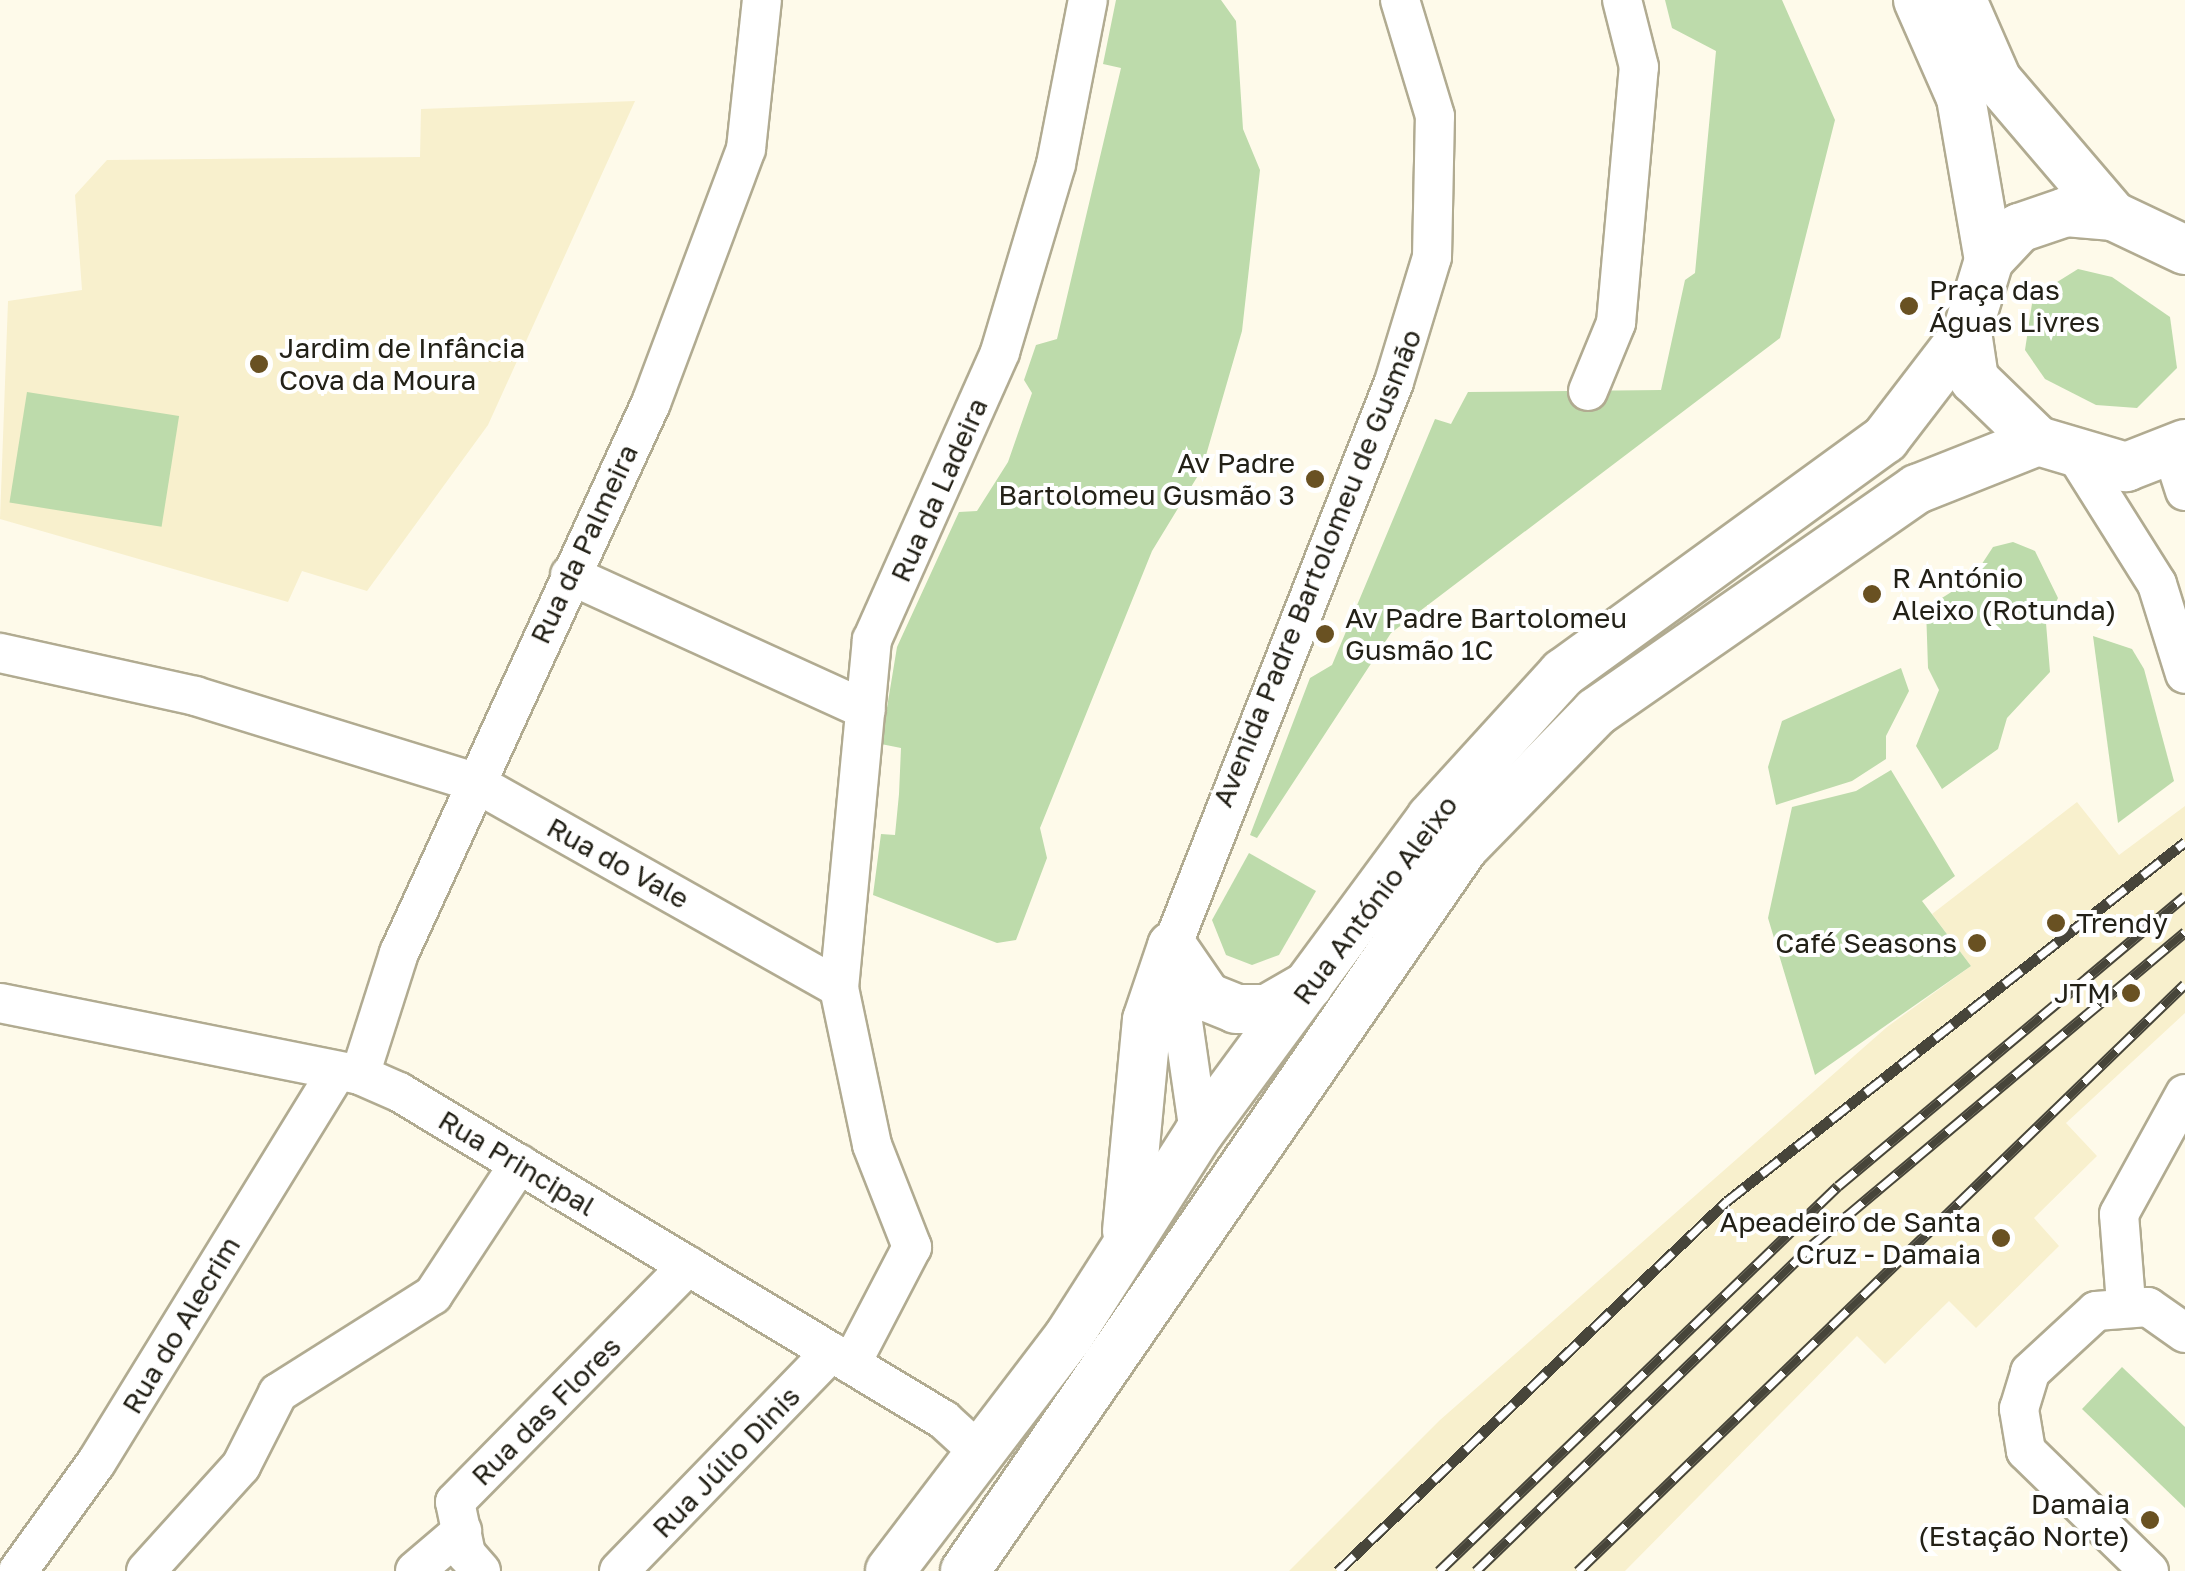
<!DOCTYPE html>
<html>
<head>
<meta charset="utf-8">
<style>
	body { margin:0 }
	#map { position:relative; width:2185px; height:1571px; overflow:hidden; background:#fefaea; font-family:"Golos Text",sans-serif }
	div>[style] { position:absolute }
	.built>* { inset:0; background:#f8f0cd }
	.green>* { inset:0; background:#bddbab; transform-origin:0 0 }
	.roads { filter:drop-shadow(2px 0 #b1ab91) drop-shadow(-2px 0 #b1ab91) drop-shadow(0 2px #b1ab91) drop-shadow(0 -2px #b1ab91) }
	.minor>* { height:38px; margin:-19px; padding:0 19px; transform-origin:19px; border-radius:19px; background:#fff }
	.tertiary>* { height:48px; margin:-24px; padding:0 24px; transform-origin:24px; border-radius:24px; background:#fff }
	.rail>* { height:11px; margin-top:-5.5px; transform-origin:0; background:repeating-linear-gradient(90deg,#fff 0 22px,#47453a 0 44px); box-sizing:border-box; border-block:2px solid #47453a }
	.dots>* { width:28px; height:28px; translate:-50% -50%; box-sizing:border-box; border:5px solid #fff; border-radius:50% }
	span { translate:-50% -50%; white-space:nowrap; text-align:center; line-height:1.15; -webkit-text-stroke:8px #fff; paint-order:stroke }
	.poi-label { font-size:28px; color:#232117 }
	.left { translate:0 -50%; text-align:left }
	.right { translate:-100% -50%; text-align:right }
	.street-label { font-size:28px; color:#232117 }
</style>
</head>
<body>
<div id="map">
	<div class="built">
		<div style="clip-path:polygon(635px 101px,488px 425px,367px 591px,302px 571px,288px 602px,0 519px,8px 301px,82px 290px,75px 195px,107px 160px,420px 157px,421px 109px)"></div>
		<div style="clip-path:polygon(2077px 802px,2119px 855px,2185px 806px,2185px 1013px,2066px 1123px,2097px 1156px,2034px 1218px,2059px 1246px,1976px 1328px,1949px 1301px,1885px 1364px,1857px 1336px,1625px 1571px,1289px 1571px,1440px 1420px,1887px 1027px,1971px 966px,1932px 914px)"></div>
	</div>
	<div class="green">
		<div style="clip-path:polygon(1116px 0,1221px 0,1236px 21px,1243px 129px,1260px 170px,1242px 331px,1202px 469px,1152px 551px,1040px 828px,1047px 858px,1016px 940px,997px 943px,873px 895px,881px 834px,895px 835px,899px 794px,901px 748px,881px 744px,897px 647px,959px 512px,977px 511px,1008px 462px,1032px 393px,1024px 380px,1036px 345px,1057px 339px,1121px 68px,1103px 64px)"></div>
		<div style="clip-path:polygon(1665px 0,1782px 0,1835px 120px,1780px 338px,1391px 633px,1257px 838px,1250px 835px,1310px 678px,1332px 665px,1435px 419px,1451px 424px,1468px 392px,1661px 390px,1685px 280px,1695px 273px,1716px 51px,1672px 28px)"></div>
		<div style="clip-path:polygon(2078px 269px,2112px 277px,2170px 317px,2177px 368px,2137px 408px,2096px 405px,2045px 379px,2025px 350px,2033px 297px)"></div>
		<div style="left:27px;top:392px;width:154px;height:112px;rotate:9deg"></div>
		<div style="clip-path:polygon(2013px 542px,2035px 551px,2058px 598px,2046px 623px,2050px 672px,2007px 718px,1998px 749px,1942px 789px,1916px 746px,1939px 690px,1928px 668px,1926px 608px,1972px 579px,1993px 547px)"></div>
		<div style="clip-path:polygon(2093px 636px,2132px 649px,2144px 669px,2174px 781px,2118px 823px)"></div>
		<div style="clip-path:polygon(1901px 668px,1909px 691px,1886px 736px,1886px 759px,1852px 781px,1776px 805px,1768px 767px,1782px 721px)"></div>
		<div style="clip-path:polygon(1891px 770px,1955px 876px,1922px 901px,1971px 966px,1815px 1075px,1768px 918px,1792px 807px,1856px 791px)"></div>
		<div style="clip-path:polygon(1249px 853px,1316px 891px,1279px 955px,1252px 965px,1226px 955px,1212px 920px)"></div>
		<div style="clip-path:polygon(2122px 1367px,2185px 1427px,2185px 1508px,2082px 1409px)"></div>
	</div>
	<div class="roads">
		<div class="minor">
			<div style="left:1588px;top:391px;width:74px;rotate:-67.6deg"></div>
			<div style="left:1616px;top:323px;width:257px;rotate:-84.9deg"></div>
			<div style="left:1639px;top:67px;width:69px;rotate:-104.2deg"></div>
			<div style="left:2173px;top:454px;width:39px;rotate:72deg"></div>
			<div style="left:2079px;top:460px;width:146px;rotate:57.8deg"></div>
			<div style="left:2157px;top:584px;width:94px;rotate:72.7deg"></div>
			<div style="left:570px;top:575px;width:325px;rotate:24.5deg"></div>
			<div style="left:0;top:653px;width:200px;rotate:12.4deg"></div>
			<div style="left:195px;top:696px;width:290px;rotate:17.1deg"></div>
			<div style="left:472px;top:781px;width:421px;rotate:29.4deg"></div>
			<div style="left:839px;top:988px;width:160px;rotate:78.1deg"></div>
			<div style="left:872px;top:1145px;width:110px;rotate:68.6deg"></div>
			<div style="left:912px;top:1247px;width:132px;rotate:117.5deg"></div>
			<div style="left:839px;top:988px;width:350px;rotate:-84.6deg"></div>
			<div style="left:872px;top:640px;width:315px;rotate:-66deg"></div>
			<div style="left:1000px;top:352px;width:196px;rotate:-73.4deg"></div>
			<div style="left:1056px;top:164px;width:167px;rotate:-79deg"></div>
			<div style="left:0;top:1003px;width:367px;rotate:11.3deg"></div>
			<div style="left:360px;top:1075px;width:43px;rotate:23.6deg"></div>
			<div style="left:399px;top:1092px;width:636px;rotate:31.04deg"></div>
			<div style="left:944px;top:1420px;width:49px;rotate:42.5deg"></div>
			<div style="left:360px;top:1075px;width:128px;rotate:-72.3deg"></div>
			<div style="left:399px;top:953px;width:605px;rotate:-65.38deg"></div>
			<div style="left:651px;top:403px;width:271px;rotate:-69.5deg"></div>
			<div style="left:746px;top:149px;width:150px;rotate:-83.9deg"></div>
			<div style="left:1199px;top:1133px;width:189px;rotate:-98.2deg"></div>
			<div style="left:1172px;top:946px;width:606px;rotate:-68.51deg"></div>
			<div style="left:1394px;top:382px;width:131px;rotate:-73.1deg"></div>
			<div style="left:1432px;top:257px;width:141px;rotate:-88.8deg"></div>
			<div style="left:1435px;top:116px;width:121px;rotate:-106.8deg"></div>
			<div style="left:2126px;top:1303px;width:89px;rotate:-94.5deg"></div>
			<div style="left:2119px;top:1214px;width:137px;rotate:-61.2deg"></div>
			<div style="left:18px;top:1571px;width:133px;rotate:-54.2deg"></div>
			<div style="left:96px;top:1463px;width:457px;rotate:-58.4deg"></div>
			<div style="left:146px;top:1571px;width:142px;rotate:-47.9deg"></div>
			<div style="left:241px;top:1466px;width:82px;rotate:-63.1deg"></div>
			<div style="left:278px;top:1393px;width:183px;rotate:-32.3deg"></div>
			<div style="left:433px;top:1295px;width:157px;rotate:-56.7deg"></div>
			<div style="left:415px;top:1571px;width:62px;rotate:-40.4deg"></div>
			<div style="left:481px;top:1571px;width:23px;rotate:-131deg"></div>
			<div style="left:466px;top:1554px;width:53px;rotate:-101.9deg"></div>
			<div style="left:455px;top:1502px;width:332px;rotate:-45.4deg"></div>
			<div style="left:619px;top:1571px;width:305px;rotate:-45.9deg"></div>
			<div style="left:2149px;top:1571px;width:172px;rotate:-135.7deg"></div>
			<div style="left:2026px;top:1451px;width:43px;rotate:-99.5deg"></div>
			<div style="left:2019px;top:1409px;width:39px;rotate:-73deg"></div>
			<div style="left:2030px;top:1372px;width:90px;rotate:-42.7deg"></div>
			<div style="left:2096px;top:1311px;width:52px;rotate:-4.4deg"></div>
			<div style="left:2148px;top:1307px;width:45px;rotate:35.1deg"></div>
		</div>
		<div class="tertiary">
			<div style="left:1918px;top:0;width:107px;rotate:66.3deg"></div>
			<div style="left:1961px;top:98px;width:164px;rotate:80.2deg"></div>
			<div style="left:1962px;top:0;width:87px;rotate:66.4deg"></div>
			<div style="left:1997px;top:80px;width:179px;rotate:49.5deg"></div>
			<div style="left:2185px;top:250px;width:80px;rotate:-154.7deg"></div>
			<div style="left:2113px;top:216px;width:47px;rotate:-175.1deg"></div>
			<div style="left:2066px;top:212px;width:50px;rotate:161.2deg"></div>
			<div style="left:2019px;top:228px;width:44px;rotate:133.2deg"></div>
			<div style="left:1989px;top:260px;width:75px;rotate:107deg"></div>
			<div style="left:1967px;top:332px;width:48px;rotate:81.5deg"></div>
			<div style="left:1974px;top:379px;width:89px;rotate:44.1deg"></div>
			<div style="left:2038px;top:441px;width:92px;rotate:16.5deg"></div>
			<div style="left:2126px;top:467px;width:63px;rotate:-21.3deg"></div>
			<div style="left:1172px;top:946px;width:62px;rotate:55.5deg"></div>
			<div style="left:1207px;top:997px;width:31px;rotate:22deg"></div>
			<div style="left:1236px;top:1009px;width:31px"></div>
			<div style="left:1267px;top:1009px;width:48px;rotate:-29.7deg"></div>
			<div style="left:1127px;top:1231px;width:212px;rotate:-84.6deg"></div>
			<div style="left:1147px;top:1020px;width:78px;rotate:-71.3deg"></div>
			<div style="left:890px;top:1571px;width:295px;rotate:-52.7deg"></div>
			<div style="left:1069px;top:1336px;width:241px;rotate:-57.4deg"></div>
			<div style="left:1199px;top:1133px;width:391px;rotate:-53.6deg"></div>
			<div style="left:1431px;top:818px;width:196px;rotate:-47.7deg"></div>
			<div style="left:1563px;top:673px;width:398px;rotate:-36deg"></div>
			<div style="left:1885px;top:439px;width:135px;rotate:-52.5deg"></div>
			<div style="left:965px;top:1571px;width:879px;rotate:-55.42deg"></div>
			<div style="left:1464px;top:847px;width:189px;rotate:-45.6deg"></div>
			<div style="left:1596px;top:712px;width:391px;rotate:-34.8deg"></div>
			<div style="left:1917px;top:489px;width:130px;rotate:-21.6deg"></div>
		</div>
	</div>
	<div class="rail">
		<div style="left:1338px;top:1571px;width:537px;rotate:-43.57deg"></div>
		<div style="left:1727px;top:1201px;width:582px;rotate:-38.09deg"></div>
		<div style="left:1439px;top:1571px;width:554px;rotate:-43.98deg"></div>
		<div style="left:1838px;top:1186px;width:452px;rotate:-39.9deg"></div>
		<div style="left:1476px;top:1571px;width:468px;rotate:-44.1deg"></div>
		<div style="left:1812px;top:1245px;width:487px;rotate:-40deg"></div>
		<div style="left:1578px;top:1571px;width:844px;rotate:-44.04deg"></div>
	</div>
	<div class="dots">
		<div style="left:1909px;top:306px;background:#695122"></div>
		<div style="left:259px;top:364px;background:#695122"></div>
		<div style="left:1315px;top:479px;background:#695122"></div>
		<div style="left:1872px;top:594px;background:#695122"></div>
		<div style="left:1325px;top:634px;background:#695122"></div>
		<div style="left:2056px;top:923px;background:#695122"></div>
		<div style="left:1977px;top:943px;background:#695122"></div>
		<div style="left:2131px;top:993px;background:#695122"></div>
		<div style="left:2001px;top:1238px;background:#695122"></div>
		<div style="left:2150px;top:1520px;background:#695122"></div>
	</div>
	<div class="poi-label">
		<span class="left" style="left:1929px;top:306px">Praça das<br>Águas Livres</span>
		<span class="left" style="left:279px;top:364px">Jardim de Infância<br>Cova da Moura</span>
		<span class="right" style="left:1295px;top:479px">Av Padre<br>Bartolomeu Gusmão 3</span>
		<span class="left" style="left:1892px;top:594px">R António<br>Aleixo (Rotunda)</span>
		<span class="left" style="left:1345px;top:634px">Av Padre Bartolomeu<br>Gusmão 1C</span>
		<span class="left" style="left:2076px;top:923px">Trendy</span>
		<span class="right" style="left:1957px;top:943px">Café Seasons</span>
		<span class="right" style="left:2111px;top:993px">JTM</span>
		<span class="right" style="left:1981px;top:1238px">Apeadeiro de Santa<br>Cruz - Damaia</span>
		<span class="right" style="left:2130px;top:1520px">Damaia<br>(Estação Norte)</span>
	</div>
	<div class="street-label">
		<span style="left:939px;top:490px;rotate:-66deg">Rua da Ladeira</span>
		<span style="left:584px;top:544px;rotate:-65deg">Rua da Palmeira</span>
		<span style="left:1317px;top:568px;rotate:-68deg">Avenida Padre Bartolomeu de Gusmão</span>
		<span style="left:618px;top:863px;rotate:29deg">Rua do Vale</span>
		<span style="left:1375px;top:900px;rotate:-53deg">Rua António Aleixo</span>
		<span style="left:517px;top:1163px;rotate:31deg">Rua Principal</span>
		<span style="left:181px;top:1325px;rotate:-59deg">Rua do Alecrim</span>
		<span style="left:546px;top:1411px;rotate:-45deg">Rua das Flores</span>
		<span style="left:726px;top:1462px;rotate:-46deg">Rua Júlio Dinis</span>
	</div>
</div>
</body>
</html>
